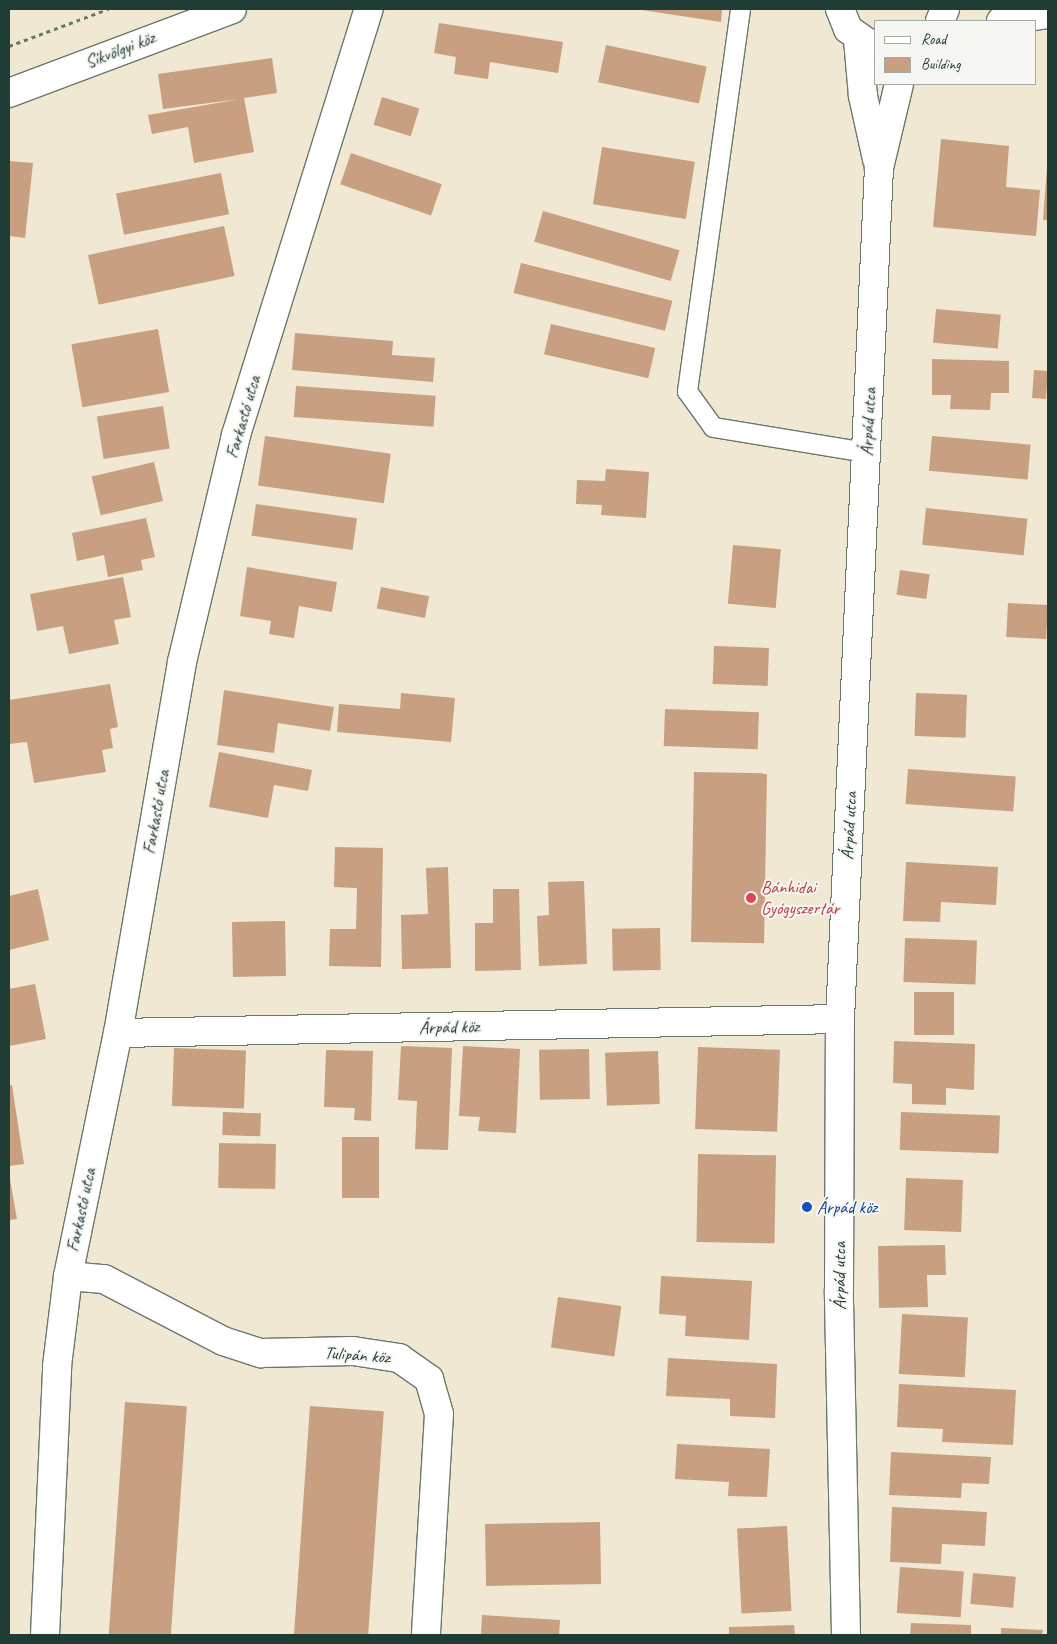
<!DOCTYPE html>
<html>
<head>
<meta charset="utf-8">
<style>
	body { margin:0 }
	#map { position:relative; width:1057px; height:1644px; overflow:hidden; background:#f0e8d2; font-family:Caveat,sans-serif }
	div>[style] { position:absolute }
	.building>* { inset:0; background:#c89f80; transform-origin:0 0 }
	.path>* { height:3px; margin-top:-1.5px; transform-origin:0; background:repeating-linear-gradient(90deg,#68796b 0 4px,transparent 0 8px) }
	.roads { filter:drop-shadow(1px 0 #68796b) drop-shadow(-1px 0 #68796b) drop-shadow(0 1px #68796b) drop-shadow(0 -1px #68796b) }
	.service>* { height:19px; margin:-9.5px; padding:0 9.5px; transform-origin:9.5px; border-radius:9.5px; background:#fff }
	.minor>* { height:28px; margin:-14px; padding:0 14px; transform-origin:14px; border-radius:14px; background:#fff }
	.tertiary>* { height:28px; margin:-14px; padding:0 14px; transform-origin:14px; border-radius:14px; background:#fff }
	.dots>* { width:14px; height:14px; translate:-50% -50%; box-sizing:border-box; border:2px solid #f6f6f2; border-radius:50% }
	span { translate:-50% -50%; white-space:nowrap; text-align:center; line-height:1.15; -webkit-text-stroke:4px #f6f6f2; paint-order:stroke }
	.street-label { font-size:18px; color:#1f3d34 }
	.health-label { font-size:18px; color:#be3a42 }
	.left { translate:0 -50%; text-align:left }
	.transit-label { font-size:18px; color:#164399 }
	.frame { position:absolute; inset:0; border:10px solid #1f3d34; pointer-events:none }
	.legend { position:absolute; left:874px; top:20px; width:162px; height:65px; box-sizing:border-box; background:#f6f6f2; border:1px solid #a0aca6; margin:0; padding:6px 9px; list-style:none; font-size:15px; color:#1f3d34 }
	.legend li { display:flex; align-items:center; gap:10px; height:25px }
	.legend b { width:25px; border:1px solid #a0aca6 }
</style>
</head>
<body>
<div id="map">
	<div class="building">
		<div style="clip-path:polygon(635px 9px,722px 9px,721px 22px)"></div>
		<div style="clip-path:polygon(439px 23px,563px 42px,558px 73px,490px 62px,488px 79px,454px 74px,456px 57px,434px 53px)"></div>
		<div style="left:606px;top:45px;width:103px;height:38px;rotate:12deg"></div>
		<div style="clip-path:polygon(272px 58px,277px 93px,244px 98px,254px 152px,194px 163px,188px 127px,152px 134px,148px 115px,240px 99px,163px 109px,158px 74px)"></div>
		<div style="left:382px;top:97px;width:39px;height:29px;rotate:17deg"></div>
		<div style="clip-path:polygon(941px 139px,1009px 146px,1006px 187px,1040px 190px,1036px 236px,933px 227px)"></div>
		<div style="left:602px;top:147px;width:94px;height:58px;rotate:9deg"></div>
		<div style="left:351px;top:153px;width:96px;height:33px;rotate:19deg"></div>
		<div style="clip-path:polygon(9px 161px,33px 163px,25px 238px,9px 236px)"></div>
		<div style="clip-path:polygon(1047px 167px,1048px 167px,1048px 220px,1043px 220px)"></div>
		<div style="left:221px;top:173px;width:42px;height:107px;rotate:79deg"></div>
		<div style="left:543px;top:211px;width:142px;height:32px;rotate:16deg"></div>
		<div style="left:224px;top:226px;width:51px;height:139px;rotate:78deg"></div>
		<div style="left:521px;top:263px;width:156px;height:31px;rotate:14deg"></div>
		<div style="left:936px;top:309px;width:65px;height:34px;rotate:5deg"></div>
		<div style="left:551px;top:324px;width:107px;height:31px;rotate:13deg"></div>
		<div style="left:158px;top:329px;width:64px;height:88px;rotate:80deg"></div>
		<div style="clip-path:polygon(295px 333px,393px 341px,392px 355px,435px 358px,433px 382px,292px 370px)"></div>
		<div style="clip-path:polygon(932px 359px,1009px 361px,1009px 393px,991px 393px,990px 410px,950px 409px,951px 395px,932px 395px)"></div>
		<div style="left:1034px;top:370px;width:14px;height:28px;rotate:4deg"></div>
		<div style="left:296px;top:386px;width:140px;height:31px;rotate:4deg"></div>
		<div style="left:163px;top:406px;width:43px;height:67px;rotate:81deg"></div>
		<div style="left:265px;top:436px;width:127px;height:50px;rotate:8deg"></div>
		<div style="left:932px;top:436px;width:99px;height:35px;rotate:5deg"></div>
		<div style="left:154px;top:462px;width:40px;height:64px;rotate:77deg"></div>
		<div style="clip-path:polygon(606px 469px,649px 472px,646px 518px,601px 515px,602px 505px,576px 504px,577px 480px,605px 481px)"></div>
		<div style="left:256px;top:504px;width:102px;height:32px;rotate:8deg"></div>
		<div style="left:926px;top:508px;width:102px;height:37px;rotate:6deg"></div>
		<div style="clip-path:polygon(146px 518px,155px 557px,141px 560px,143px 570px,108px 577px,104px 555px,77px 561px,72px 533px)"></div>
		<div style="left:733px;top:545px;width:48px;height:59px;rotate:5deg"></div>
		<div style="clip-path:polygon(247px 567px,337px 582px,332px 612px,299px 606px,294px 638px,269px 634px,271px 621px,240px 616px)"></div>
		<div style="left:900px;top:570px;width:30px;height:25px;rotate:8deg"></div>
		<div style="clip-path:polygon(123px 577px,131px 617px,114px 620px,119px 644px,69px 654px,63px 626px,37px 631px,30px 594px)"></div>
		<div style="left:381px;top:587px;width:49px;height:22px;rotate:11deg"></div>
		<div style="left:1008px;top:603px;width:40px;height:34px;rotate:3deg"></div>
		<div style="left:714px;top:646px;width:55px;height:38px;rotate:2deg"></div>
		<div style="clip-path:polygon(110px 684px,118px 727px,110px 729px,113px 748px,102px 750px,106px 772px,34px 783px,27px 742px,9px 744px,9px 700px)"></div>
		<div style="clip-path:polygon(224px 690px,334px 707px,330px 731px,278px 723px,274px 753px,217px 745px)"></div>
		<div style="clip-path:polygon(401px 693px,455px 698px,451px 742px,337px 732px,339px 704px,400px 709px)"></div>
		<div style="left:916px;top:693px;width:51px;height:43px;rotate:2deg"></div>
		<div style="left:665px;top:709px;width:94px;height:37px;rotate:2deg"></div>
		<div style="clip-path:polygon(219px 752px,312px 770px,308px 791px,274px 785px,268px 818px,209px 807px)"></div>
		<div style="left:908px;top:769px;width:108px;height:35px;rotate:4deg"></div>
		<div style="left:694px;top:772px;width:73px;height:170px;rotate:1deg"></div>
		<div style="clip-path:polygon(335px 847px,383px 848px,381px 967px,329px 966px,330px 929px,356px 929px,357px 888px,334px 887px)"></div>
		<div style="clip-path:polygon(906px 862px,998px 867px,996px 905px,941px 902px,940px 922px,903px 921px)"></div>
		<div style="clip-path:polygon(448px 867px,451px 968px,402px 969px,401px 915px,428px 914px,426px 868px)"></div>
		<div style="clip-path:polygon(584px 881px,587px 964px,539px 966px,537px 916px,549px 915px,548px 882px)"></div>
		<div style="clip-path:polygon(38px 889px,49px 940px,9px 950px,9px 896px)"></div>
		<div style="clip-path:polygon(493px 889px,519px 889px,521px 970px,475px 971px,475px 923px,493px 923px)"></div>
		<div style="left:285px;top:921px;width:55px;height:53px;rotate:89deg"></div>
		<div style="left:660px;top:928px;width:42px;height:48px;rotate:89deg"></div>
		<div style="left:905px;top:938px;width:72px;height:44px;rotate:2deg"></div>
		<div style="clip-path:polygon(35px 984px,46px 1039px,9px 1046px,9px 989px)"></div>
		<div style="left:914px;top:992px;width:40px;height:43px"></div>
		<div style="clip-path:polygon(894px 1041px,975px 1044px,974px 1090px,946px 1088px,946px 1105px,912px 1104px,912px 1084px,893px 1083px)"></div>
		<div style="clip-path:polygon(401px 1046px,452px 1048px,448px 1150px,415px 1149px,417px 1101px,398px 1100px)"></div>
		<div style="clip-path:polygon(463px 1046px,520px 1049px,516px 1133px,478px 1131px,480px 1117px,459px 1116px)"></div>
		<div style="left:698px;top:1047px;width:82px;height:82px;rotate:2deg"></div>
		<div style="left:174px;top:1048px;width:72px;height:58px;rotate:2deg"></div>
		<div style="left:589px;top:1049px;width:50px;height:50px;rotate:89deg"></div>
		<div style="clip-path:polygon(326px 1050px,373px 1051px,371px 1121px,354px 1120px,355px 1108px,324px 1107px)"></div>
		<div style="left:658px;top:1051px;width:53px;height:53px;rotate:88deg"></div>
		<div style="clip-path:polygon(9px 1085px,12px 1085px,24px 1164px,9px 1166px)"></div>
		<div style="left:223px;top:1112px;width:38px;height:23px;rotate:2deg"></div>
		<div style="left:901px;top:1112px;width:99px;height:38px;rotate:2deg"></div>
		<div style="left:342px;top:1137px;width:37px;height:61px"></div>
		<div style="left:219px;top:1143px;width:57px;height:45px;rotate:1deg"></div>
		<div style="left:698px;top:1154px;width:78px;height:88px;rotate:1deg"></div>
		<div style="left:906px;top:1178px;width:57px;height:52px;rotate:2deg"></div>
		<div style="clip-path:polygon(10px 1179px,17px 1219px,9px 1220px,9px 1180px)"></div>
		<div style="clip-path:polygon(945px 1245px,946px 1275px,927px 1275px,928px 1307px,879px 1308px,878px 1246px)"></div>
		<div style="clip-path:polygon(661px 1276px,752px 1281px,749px 1340px,685px 1336px,686px 1316px,659px 1314px)"></div>
		<div style="left:558px;top:1297px;width:64px;height:51px;rotate:8deg"></div>
		<div style="left:902px;top:1314px;width:66px;height:60px;rotate:3deg"></div>
		<div style="clip-path:polygon(668px 1358px,777px 1364px,775px 1418px,730px 1416px,730px 1399px,666px 1396px)"></div>
		<div style="clip-path:polygon(899px 1384px,1016px 1390px,1013px 1445px,942px 1442px,943px 1429px,897px 1427px)"></div>
		<div style="left:125px;top:1402px;width:62px;height:233px;rotate:4deg"></div>
		<div style="left:310px;top:1406px;width:74px;height:229px;rotate:4deg"></div>
		<div style="clip-path:polygon(677px 1444px,770px 1449px,767px 1497px,728px 1496px,729px 1482px,675px 1479px)"></div>
		<div style="clip-path:polygon(891px 1452px,991px 1457px,989px 1484px,962px 1483px,961px 1498px,889px 1495px)"></div>
		<div style="clip-path:polygon(892px 1507px,987px 1512px,985px 1546px,942px 1544px,941px 1564px,890px 1562px)"></div>
		<div style="left:600px;top:1522px;width:62px;height:115px;rotate:89deg"></div>
		<div style="left:787px;top:1526px;width:85px;height:50px;rotate:87deg"></div>
		<div style="left:900px;top:1567px;width:64px;height:46px;rotate:4deg"></div>
		<div style="left:973px;top:1573px;width:43px;height:31px;rotate:5deg"></div>
		<div style="clip-path:polygon(482px 1615px,560px 1620px,559px 1635px,481px 1635px)"></div>
		<div style="clip-path:polygon(911px 1623px,971px 1625px,971px 1635px,910px 1635px)"></div>
		<div style="clip-path:polygon(794px 1625px,795px 1635px,729px 1635px,729px 1627px)"></div>
		<div style="clip-path:polygon(1001px 1628px,1043px 1630px,1042px 1635px,1001px 1635px)"></div>
	</div>
	<div class="path">
		<div style="left:9px;top:46px;width:106px;rotate:-20.5deg"></div>
	</div>
	<div class="roads">
		<div class="service">
			<div style="left:740px;top:9px;width:386px;rotate:97.9deg"></div>
			<div style="left:687px;top:391px;width:44px;rotate:54.2deg"></div>
			<div style="left:713px;top:427px;width:155px;rotate:9.3deg"></div>
		</div>
		<div class="minor">
			<div style="left:1001px;top:21px;width:48px;rotate:-8.5deg"></div>
			<div style="left:9px;top:93px;width:238px;rotate:-20.6deg"></div>
			<div style="left:118px;top:1033px;width:722px;rotate:-1.11deg"></div>
			<div style="left:68px;top:1276px;width:36px;rotate:5deg"></div>
			<div style="left:104px;top:1279px;width:134px;rotate:27.5deg"></div>
			<div style="left:223px;top:1341px;width:40px;rotate:18deg"></div>
			<div style="left:261px;top:1353px;width:92px;rotate:-1.2deg"></div>
			<div style="left:353px;top:1351px;width:47px;rotate:8.7deg"></div>
			<div style="left:399px;top:1358px;width:37px;rotate:35deg"></div>
			<div style="left:429px;top:1379px;width:36px;rotate:74deg"></div>
			<div style="left:439px;top:1414px;width:221px;rotate:93.4deg"></div>
			<div style="left:45px;top:1635px;width:269px;rotate:-87.4deg"></div>
			<div style="left:57px;top:1366px;width:91px;rotate:-83deg"></div>
			<div style="left:68px;top:1276px;width:248px;rotate:-78.4deg"></div>
			<div style="left:118px;top:1033px;width:376px;rotate:-80.2deg"></div>
			<div style="left:182px;top:662px;width:233px;rotate:-76.6deg"></div>
			<div style="left:236px;top:435px;width:446px;rotate:-72.7deg"></div>
		</div>
		<div class="tertiary">
			<div style="left:840px;top:9px;width:22px;rotate:68deg"></div>
			<div style="left:848px;top:29px;width:32px;rotate:35deg"></div>
			<div style="left:940px;top:21px;width:13px;rotate:-67deg"></div>
			<div style="left:858px;top:40px;width:56px;rotate:84.9deg"></div>
			<div style="left:863px;top:96px;width:65px;rotate:77.5deg"></div>
			<div style="left:846px;top:1635px;width:345px;rotate:-91.2deg"></div>
			<div style="left:839px;top:1290px;width:271px;rotate:-89.8deg"></div>
			<div style="left:840px;top:1019px;width:852px;rotate:-87.38deg"></div>
			<div style="left:879px;top:168px;width:86px;rotate:-76.6deg"></div>
		</div>
	</div>
	<div class="dots">
		<div style="left:751px;top:898px;background:#e0444e"></div>
		<div style="left:807px;top:1207px;background:#1a4fb4"></div>
	</div>
	<div class="street-label">
		<span style="left:120px;top:50px;rotate:-21deg">Síkvölgyi köz</span>
		<span style="left:243px;top:417px;rotate:-74deg">Farkastó utca</span>
		<span style="left:868px;top:422px;rotate:-87deg">Árpád utca</span>
		<span style="left:156px;top:812px;rotate:-80deg">Farkastó utca</span>
		<span style="left:849px;top:826px;rotate:-87deg">Árpád utca</span>
		<span style="left:449px;top:1027px;rotate:-1deg">Árpád köz</span>
		<span style="left:81px;top:1210px;rotate:-78deg">Farkastó utca</span>
		<span style="left:839px;top:1276px;rotate:-90deg">Árpád utca</span>
		<span style="left:357px;top:1355px;rotate:4deg">Tulipán köz</span>
	</div>
	<div class="health-label">
		<span class="left" style="left:761px;top:898px">Bánhidai<br>Gyógyszertár</span>
	</div>
	<div class="transit-label">
		<span class="left" style="left:817px;top:1207px">Árpád köz</span>
	</div>
	<div class="frame"></div>
	<ul class="legend">
	<li><b style="height:6px;background:#fff"></b>Road</li>
	<li><b style="height:14px;background:#c89f80"></b>Building</li>
	</ul>
</div>
</body>
</html>
